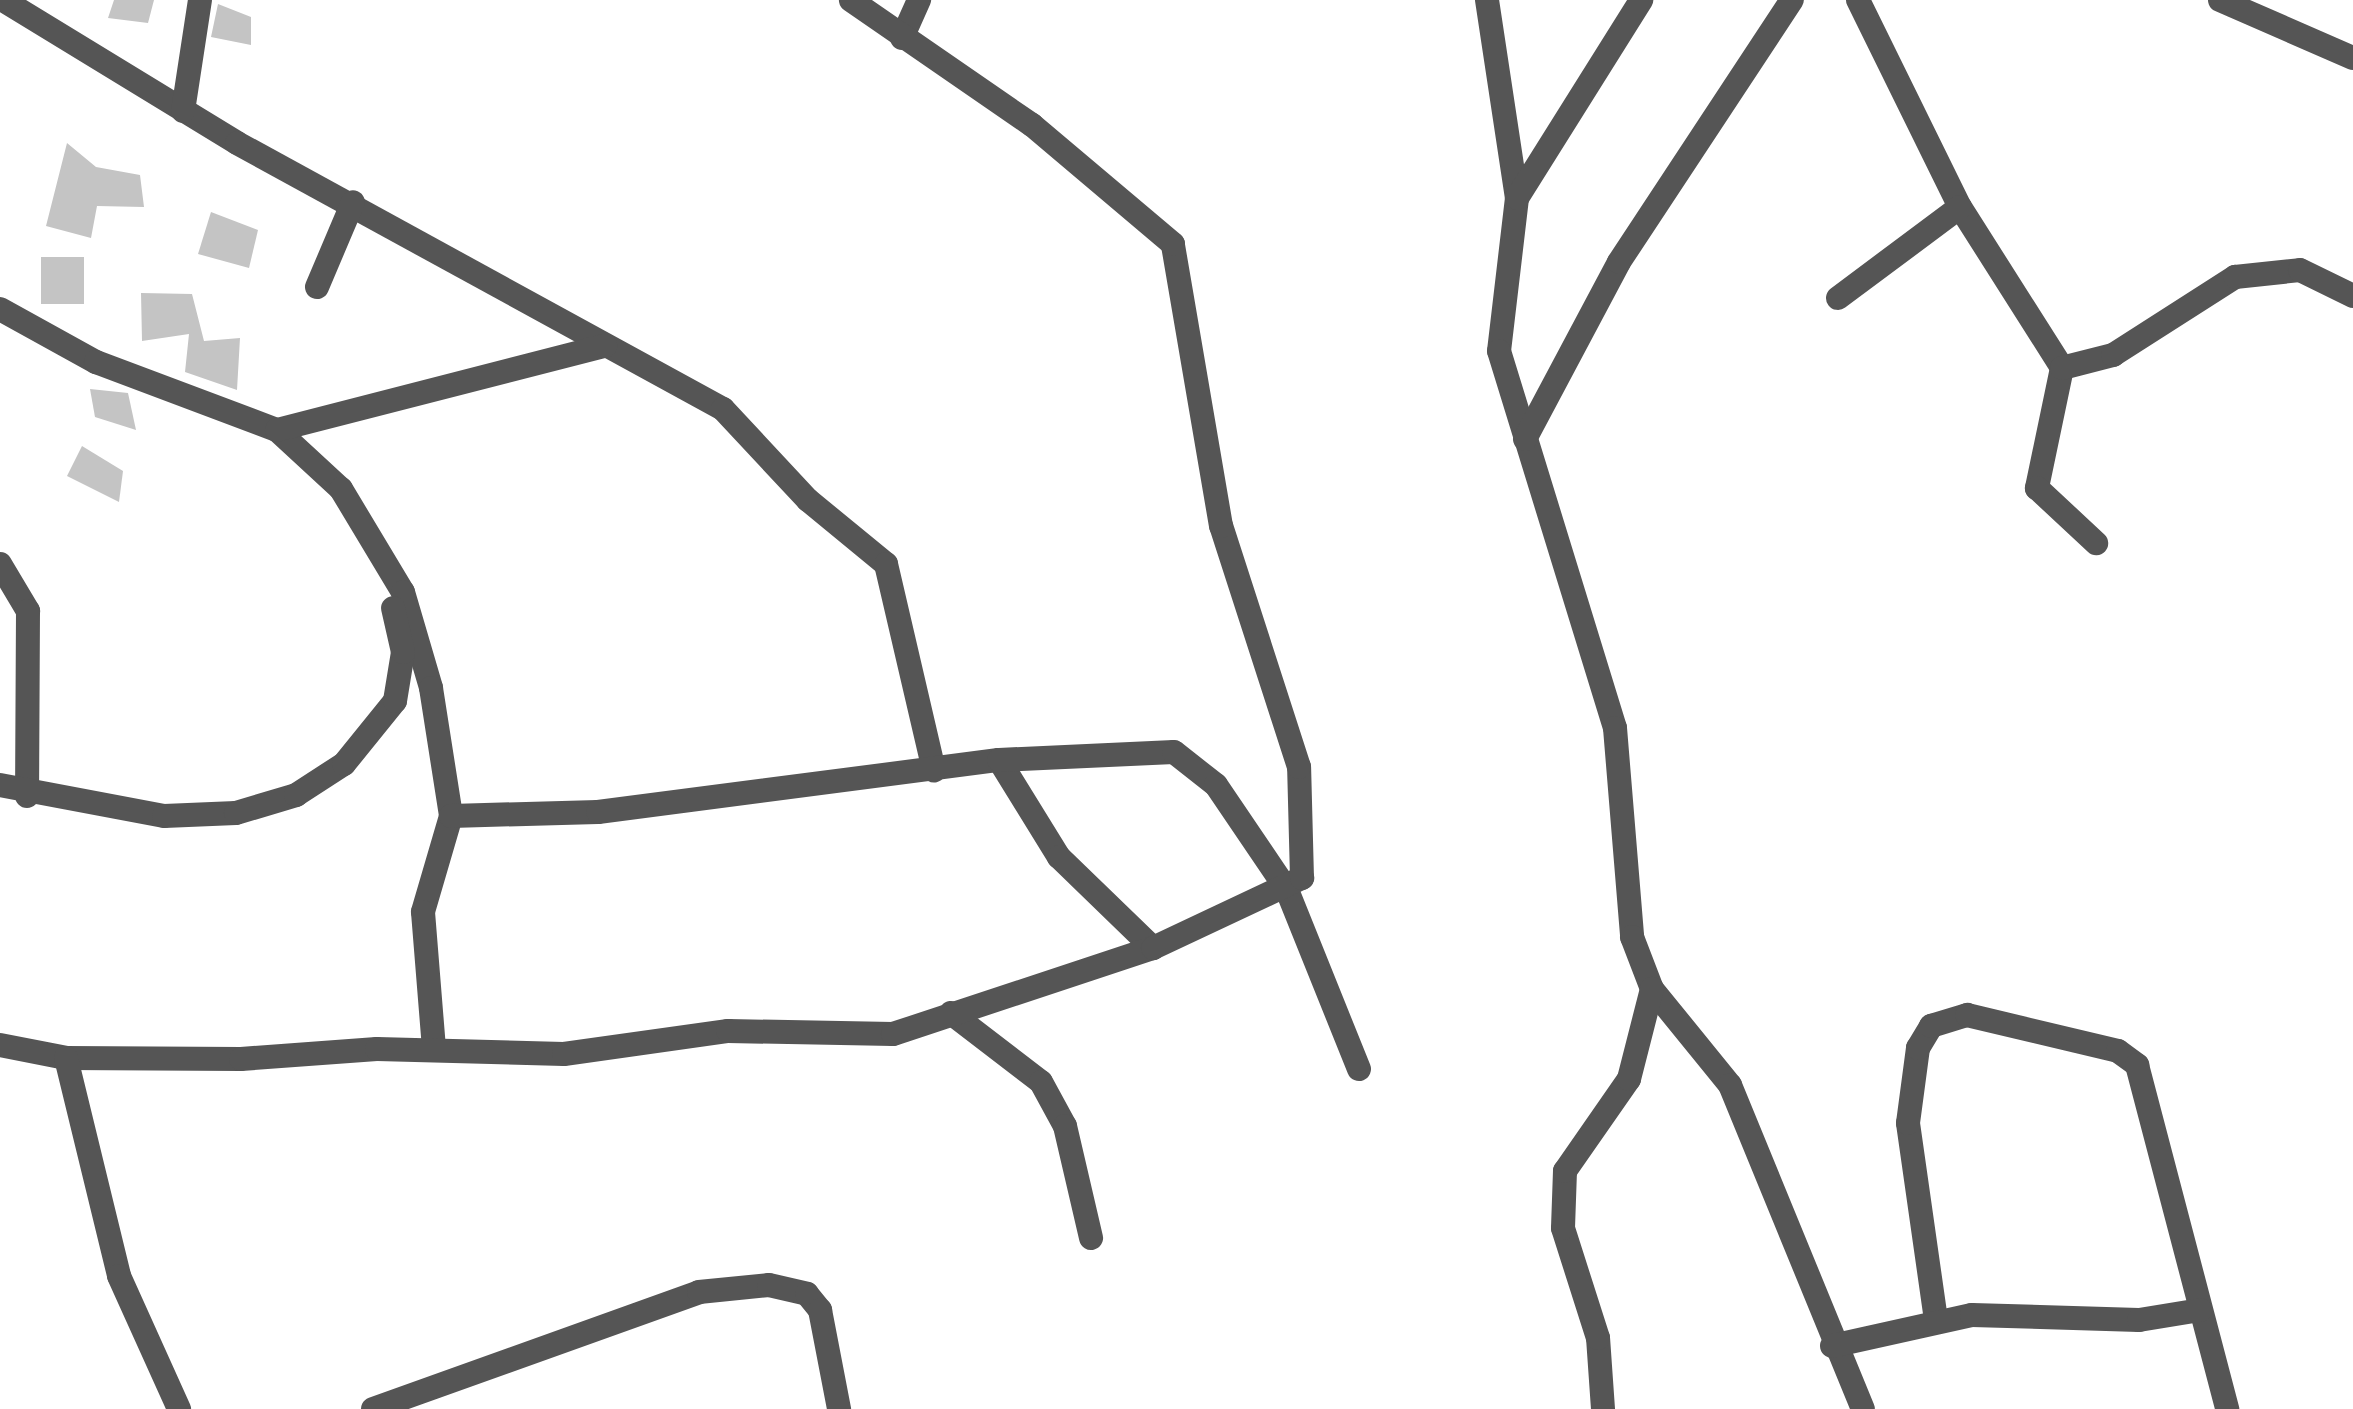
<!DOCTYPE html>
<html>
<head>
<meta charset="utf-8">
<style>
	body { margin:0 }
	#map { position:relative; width:2353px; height:1409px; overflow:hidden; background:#fff; font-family:"Sofia Sans Condensed",sans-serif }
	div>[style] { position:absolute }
	.building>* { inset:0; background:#c4c4c4; transform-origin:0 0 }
	.minor>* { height:24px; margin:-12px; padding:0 12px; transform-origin:12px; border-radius:12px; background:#555 }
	span { translate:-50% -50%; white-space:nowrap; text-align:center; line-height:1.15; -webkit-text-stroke:9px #fff; paint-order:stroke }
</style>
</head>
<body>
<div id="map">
	<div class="building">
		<div style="clip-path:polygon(114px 0,154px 0,148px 23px,108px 18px)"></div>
		<div style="clip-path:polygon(218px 4px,251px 17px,251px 45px,211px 37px)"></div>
		<div style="clip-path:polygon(67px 143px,96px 167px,140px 175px,144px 207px,97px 206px,91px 238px,46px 226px)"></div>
		<div style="clip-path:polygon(211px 212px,258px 230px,249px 268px,198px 254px)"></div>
		<div style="left:41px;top:257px;width:43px;height:47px"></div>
		<div style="clip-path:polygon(141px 293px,192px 294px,204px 341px,240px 338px,237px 390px,185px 372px,189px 334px,142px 341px)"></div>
		<div style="clip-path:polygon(90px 389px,128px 393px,136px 430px,95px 417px)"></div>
		<div style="clip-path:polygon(82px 446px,123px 471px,119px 502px,67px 476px)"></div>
	</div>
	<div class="minor">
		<div style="left:3px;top:0;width:274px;rotate:31.4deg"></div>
		<div style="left:237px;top:143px;width:554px;rotate:28.69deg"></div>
		<div style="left:723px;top:409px;width:125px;rotate:47deg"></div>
		<div style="left:808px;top:500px;width:101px;rotate:39.4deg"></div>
		<div style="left:886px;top:564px;width:212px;rotate:76.9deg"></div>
		<div style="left:1487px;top:0;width:200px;rotate:81.4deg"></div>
		<div style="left:1517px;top:198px;width:154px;rotate:96.7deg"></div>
		<div style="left:1499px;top:351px;width:394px;rotate:72.9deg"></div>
		<div style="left:1615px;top:728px;width:210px;rotate:85.3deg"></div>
		<div style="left:1632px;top:937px;width:56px;rotate:69deg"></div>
		<div style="left:1652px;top:989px;width:124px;rotate:50.9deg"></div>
		<div style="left:1730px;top:1085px;width:350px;rotate:67.7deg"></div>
		<div style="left:1858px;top:0;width:231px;rotate:63.8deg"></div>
		<div style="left:1960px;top:207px;width:191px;rotate:57.6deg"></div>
		<div style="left:2062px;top:368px;width:123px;rotate:101.8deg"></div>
		<div style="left:2037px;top:488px;width:81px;rotate:43deg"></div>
		<div style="left:2220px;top:0;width:145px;rotate:23.6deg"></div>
		<div style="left:902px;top:38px;width:42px;rotate:-65.9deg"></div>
		<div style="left:183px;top:111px;width:112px;rotate:-81.3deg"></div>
		<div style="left:1517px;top:198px;width:234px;rotate:-57.9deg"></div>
		<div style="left:317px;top:287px;width:92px;rotate:-67deg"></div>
		<div style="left:1838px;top:298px;width:152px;rotate:-36.7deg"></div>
		<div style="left:0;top:309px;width:110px;rotate:28.9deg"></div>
		<div style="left:96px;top:362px;width:193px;rotate:20.6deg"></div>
		<div style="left:277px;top:430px;width:87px;rotate:42.7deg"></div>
		<div style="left:341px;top:489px;width:120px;rotate:59deg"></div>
		<div style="left:403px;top:592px;width:100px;rotate:73.7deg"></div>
		<div style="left:431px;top:688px;width:130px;rotate:81.1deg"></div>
		<div style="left:451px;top:816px;width:100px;rotate:106.3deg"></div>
		<div style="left:423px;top:912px;width:137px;rotate:85.4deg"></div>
		<div style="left:2062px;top:368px;width:53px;rotate:-14.3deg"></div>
		<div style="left:2113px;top:355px;width:145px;rotate:-32.6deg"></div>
		<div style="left:2235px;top:277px;width:65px;rotate:-6.1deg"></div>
		<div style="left:2300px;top:270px;width:59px;rotate:26.1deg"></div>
		<div style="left:277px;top:430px;width:339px;rotate:-14.4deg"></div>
		<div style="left:1525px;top:439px;width:200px;rotate:-62deg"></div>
		<div style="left:1619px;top:262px;width:314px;rotate:-56.6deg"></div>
		<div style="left:0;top:564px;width:55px;rotate:59.2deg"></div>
		<div style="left:28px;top:611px;width:185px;rotate:90.3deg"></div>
		<div style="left:999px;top:760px;width:114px;rotate:58.3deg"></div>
		<div style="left:1059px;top:857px;width:131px;rotate:44.1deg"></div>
		<div style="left:0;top:785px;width:167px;rotate:10.7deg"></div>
		<div style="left:164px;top:816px;width:72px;rotate:-2.4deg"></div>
		<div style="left:236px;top:813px;width:63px;rotate:-16.7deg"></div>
		<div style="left:296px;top:795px;width:57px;rotate:-32.9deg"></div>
		<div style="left:344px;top:764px;width:81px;rotate:-51deg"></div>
		<div style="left:395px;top:701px;width:50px;rotate:-80.7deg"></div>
		<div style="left:403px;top:652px;width:45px;rotate:-102.8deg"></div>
		<div style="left:451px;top:816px;width:147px;rotate:-1.6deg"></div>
		<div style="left:598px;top:812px;width:404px;rotate:-7.4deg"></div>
		<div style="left:999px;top:760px;width:175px;rotate:-2.6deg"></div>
		<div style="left:1174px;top:752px;width:53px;rotate:38.2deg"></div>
		<div style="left:1216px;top:785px;width:127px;rotate:55.9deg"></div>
		<div style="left:1287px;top:890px;width:193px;rotate:68.1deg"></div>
		<div style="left:951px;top:1013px;width:113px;rotate:37.5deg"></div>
		<div style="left:1041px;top:1082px;width:50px;rotate:61.4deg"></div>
		<div style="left:1065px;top:1126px;width:115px;rotate:76.9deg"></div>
		<div style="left:0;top:1045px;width:67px;rotate:11.1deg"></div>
		<div style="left:66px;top:1058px;width:175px;rotate:0.3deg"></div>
		<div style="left:241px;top:1059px;width:136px;rotate:-4.2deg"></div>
		<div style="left:377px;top:1049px;width:187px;rotate:1.5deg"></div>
		<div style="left:564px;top:1054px;width:166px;rotate:-8deg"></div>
		<div style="left:728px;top:1031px;width:165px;rotate:1deg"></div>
		<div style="left:893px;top:1034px;width:274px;rotate:-18.3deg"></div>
		<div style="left:1153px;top:948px;width:165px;rotate:-25.2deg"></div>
		<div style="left:1302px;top:878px;width:111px;rotate:-91.5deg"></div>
		<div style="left:1299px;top:767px;width:253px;rotate:-107.9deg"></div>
		<div style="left:1221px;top:526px;width:286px;rotate:-99.7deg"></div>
		<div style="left:1173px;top:244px;width:185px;rotate:-139.8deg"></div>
		<div style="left:1032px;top:125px;width:220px;rotate:-145.4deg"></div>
		<div style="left:66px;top:1058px;width:224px;rotate:76.3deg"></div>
		<div style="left:119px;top:1276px;width:146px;rotate:65.7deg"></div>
		<div style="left:1936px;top:1320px;width:199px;rotate:-98.1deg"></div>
		<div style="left:1908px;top:1123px;width:76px;rotate:-82.4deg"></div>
		<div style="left:1918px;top:1048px;width:26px;rotate:-59deg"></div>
		<div style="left:1931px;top:1026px;width:38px;rotate:-17deg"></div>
		<div style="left:1967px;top:1015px;width:155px;rotate:13.4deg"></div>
		<div style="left:2118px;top:1051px;width:24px;rotate:36deg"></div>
		<div style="left:2137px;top:1065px;width:356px;rotate:75.3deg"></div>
		<div style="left:1832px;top:1346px;width:143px;rotate:-12.5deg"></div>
		<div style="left:1972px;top:1315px;width:167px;rotate:1.7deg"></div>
		<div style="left:2139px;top:1320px;width:62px;rotate:-9.3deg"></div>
		<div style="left:373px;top:1409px;width:346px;rotate:-19.7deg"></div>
		<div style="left:699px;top:1292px;width:70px;rotate:-5.7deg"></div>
		<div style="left:769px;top:1285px;width:39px;rotate:13deg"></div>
		<div style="left:807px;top:1294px;width:21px;rotate:51deg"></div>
		<div style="left:820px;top:1310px;width:101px;rotate:79.1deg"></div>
		<div style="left:1603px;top:1409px;width:71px;rotate:-94deg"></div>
		<div style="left:1598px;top:1338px;width:115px;rotate:-107.7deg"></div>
		<div style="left:1563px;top:1228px;width:57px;rotate:-88deg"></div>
		<div style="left:1565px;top:1171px;width:112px;rotate:-55.2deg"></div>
		<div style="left:1629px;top:1079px;width:93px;rotate:-75.7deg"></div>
	</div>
</div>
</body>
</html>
